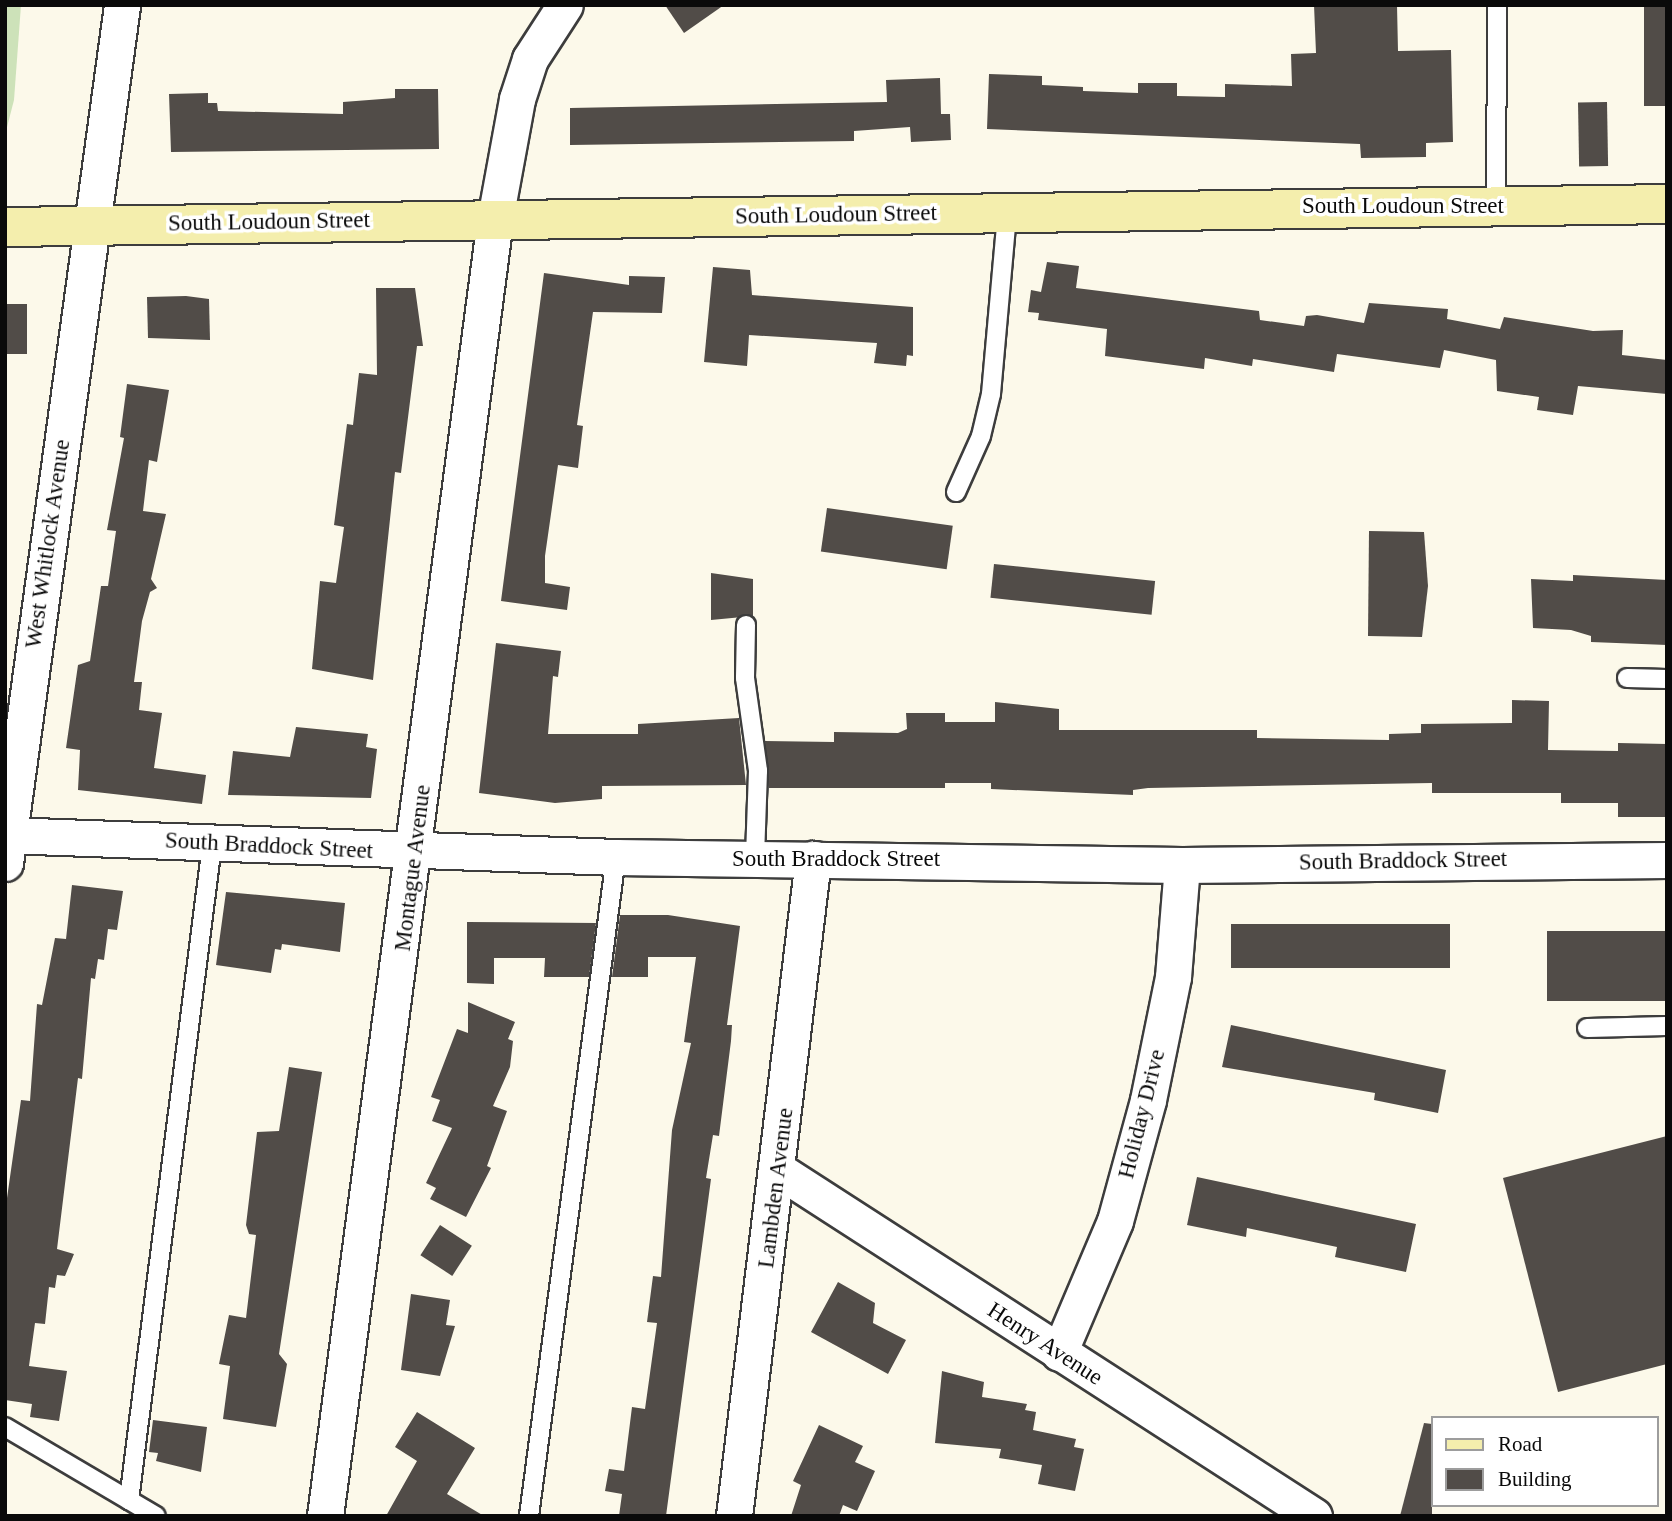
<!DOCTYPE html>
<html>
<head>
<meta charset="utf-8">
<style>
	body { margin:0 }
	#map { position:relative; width:1672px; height:1521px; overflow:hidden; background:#fcf9ea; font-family:"Times New Roman",serif }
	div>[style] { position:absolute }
	.green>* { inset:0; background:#cde2b9 }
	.building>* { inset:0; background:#514c48; transform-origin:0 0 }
	.roads { filter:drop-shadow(2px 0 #3d3d3d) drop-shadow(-2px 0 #3d3d3d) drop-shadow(0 2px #3d3d3d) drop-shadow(0 -2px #3d3d3d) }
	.lane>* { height:18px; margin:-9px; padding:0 9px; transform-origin:9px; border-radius:9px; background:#fff }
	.street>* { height:35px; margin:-17.5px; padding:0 17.5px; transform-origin:17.5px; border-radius:17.5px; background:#fff }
	.secondary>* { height:38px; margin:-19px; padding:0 19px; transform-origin:19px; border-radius:19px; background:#f4eead }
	span { translate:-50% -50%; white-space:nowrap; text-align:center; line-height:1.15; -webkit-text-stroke:7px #fff; paint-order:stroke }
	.street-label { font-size:23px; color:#0a0a0a }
	.frame { position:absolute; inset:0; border:7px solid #0a0a0a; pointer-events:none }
	.legend { position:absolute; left:1431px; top:1416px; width:228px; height:91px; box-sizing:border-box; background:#fff; border:2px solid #9d9d9d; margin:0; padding:9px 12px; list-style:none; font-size:21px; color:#0a0a0a }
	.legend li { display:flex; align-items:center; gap:14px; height:35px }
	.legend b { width:35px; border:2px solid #9d9d9d }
</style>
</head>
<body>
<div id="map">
	<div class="green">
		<div style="clip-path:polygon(5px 5px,21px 5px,14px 100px,5px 135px)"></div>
	</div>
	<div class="building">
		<div style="clip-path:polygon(665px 5px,724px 5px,684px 33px)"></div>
		<div style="clip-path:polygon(1314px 5px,1397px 5px,1398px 51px,1451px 50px,1453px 142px,1426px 143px,1426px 157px,1361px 158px,1360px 144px,987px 129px,989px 74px,1042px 76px,1042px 85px,1083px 87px,1083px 91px,1138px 93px,1138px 83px,1177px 83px,1177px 96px,1225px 97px,1225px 84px,1292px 86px,1291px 54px,1316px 53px)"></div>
		<div style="left:1644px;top:5px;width:23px;height:101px"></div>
		<div style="clip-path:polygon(940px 78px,941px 114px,950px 114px,951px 140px,911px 142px,910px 127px,854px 131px,854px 141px,570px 145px,570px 108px,887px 102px,886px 80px)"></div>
		<div style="clip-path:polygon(395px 89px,438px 89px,439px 149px,171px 152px,169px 94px,208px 93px,208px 103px,217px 103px,218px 111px,343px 114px,343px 102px,395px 98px)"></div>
		<div style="left:1607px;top:102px;width:64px;height:29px;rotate:89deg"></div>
		<div style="clip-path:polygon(1047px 262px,1079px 266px,1076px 288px,1259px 311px,1260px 320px,1304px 326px,1306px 316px,1317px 315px,1364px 323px,1369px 303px,1448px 309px,1447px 319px,1500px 329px,1504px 317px,1593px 331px,1623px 330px,1622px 355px,1667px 360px,1667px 394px,1578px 386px,1573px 415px,1537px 410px,1539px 397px,1497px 391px,1496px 360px,1444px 350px,1440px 368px,1337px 354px,1334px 372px,1253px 359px,1252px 366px,1205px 358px,1204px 369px,1105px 356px,1107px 329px,1038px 320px,1039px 313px,1028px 312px,1031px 290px,1041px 292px)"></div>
		<div style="clip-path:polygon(713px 267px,750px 270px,752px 295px,913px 307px,913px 356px,907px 355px,906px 366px,874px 363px,877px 343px,749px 335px,747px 366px,704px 362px)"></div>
		<div style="clip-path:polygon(544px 273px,629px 285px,629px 276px,665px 277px,662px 313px,593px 312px,577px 425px,583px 426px,578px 468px,558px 465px,545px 556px,545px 583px,570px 587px,567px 610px,501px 601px)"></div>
		<div style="clip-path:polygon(376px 288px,415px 288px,423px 346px,417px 346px,401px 473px,395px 472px,373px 680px,312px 669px,320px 581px,336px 583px,344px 527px,334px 525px,347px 424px,353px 425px,359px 373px,377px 375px)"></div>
		<div style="clip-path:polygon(186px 296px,209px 299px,210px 340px,148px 338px,147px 297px)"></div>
		<div style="left:5px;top:304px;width:22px;height:50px"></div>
		<div style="clip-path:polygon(127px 384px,169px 390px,157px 462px,149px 460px,143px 511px,166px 514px,151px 579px,157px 588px,150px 592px,142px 621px,134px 682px,142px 682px,139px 710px,162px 713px,154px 768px,206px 775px,202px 804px,78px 790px,80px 750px,66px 748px,78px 665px,90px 661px,101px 586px,108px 586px,116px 531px,107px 530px,124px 438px,120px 437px)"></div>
		<div style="left:827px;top:508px;width:127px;height:44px;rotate:8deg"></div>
		<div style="clip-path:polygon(1369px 531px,1424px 532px,1428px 586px,1422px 637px,1368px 636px)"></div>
		<div style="left:994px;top:564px;width:162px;height:34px;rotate:6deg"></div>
		<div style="clip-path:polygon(711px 573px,753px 579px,753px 616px,711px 620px)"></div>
		<div style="clip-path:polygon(1573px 575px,1667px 580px,1667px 645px,1591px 642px,1591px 636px,1571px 630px,1533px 628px,1531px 579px,1573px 581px)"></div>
		<div style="clip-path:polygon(496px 643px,561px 651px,558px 677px,553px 676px,548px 734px,638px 734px,638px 724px,739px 718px,746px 785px,602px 786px,602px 799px,555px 803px,479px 793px)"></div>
		<div style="clip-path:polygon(1512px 700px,1549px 701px,1548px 750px,1618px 751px,1618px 743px,1667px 744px,1667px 817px,1618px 817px,1618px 803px,1561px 803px,1561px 793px,1432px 793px,1432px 783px,1148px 788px,1133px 790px,1133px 795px,991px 789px,991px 783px,945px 783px,945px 788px,769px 788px,765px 741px,834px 742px,834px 732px,898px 733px,907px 729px,906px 713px,945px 713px,945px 722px,995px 722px,995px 702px,1059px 709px,1059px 730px,1257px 730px,1257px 738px,1389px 740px,1389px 734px,1421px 733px,1421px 724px,1512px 723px)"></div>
		<div style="clip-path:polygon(296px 727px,368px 734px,366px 747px,377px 749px,371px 798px,228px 795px,233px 751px,290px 757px)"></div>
		<div style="clip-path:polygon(72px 885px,123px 891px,117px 930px,108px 929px,104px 960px,98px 959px,95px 979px,91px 978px,82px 1079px,78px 1078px,57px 1249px,74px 1254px,65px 1276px,57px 1275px,55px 1288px,49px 1287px,45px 1324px,35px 1323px,29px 1366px,67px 1371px,59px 1421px,30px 1417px,32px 1404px,5px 1400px,5px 1212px,21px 1100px,30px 1101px,37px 1004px,42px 1005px,55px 938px,66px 939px)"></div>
		<div style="clip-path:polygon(226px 892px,345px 903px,340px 952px,282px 944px,281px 950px,275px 949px,271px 973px,216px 965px)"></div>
		<div style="clip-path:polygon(620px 915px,668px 915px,740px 926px,727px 1025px,732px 1025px,731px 1041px,719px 1136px,713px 1135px,706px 1178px,711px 1179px,666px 1516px,619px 1516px,622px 1494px,605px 1491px,609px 1469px,624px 1471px,632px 1407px,645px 1409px,657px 1323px,647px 1322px,653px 1276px,661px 1277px,672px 1130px,691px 1043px,684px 1042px,696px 957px,648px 957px,648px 977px,612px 977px)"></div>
		<div style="clip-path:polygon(467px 922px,596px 923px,589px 977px,544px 977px,545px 958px,494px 958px,494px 984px,467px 983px)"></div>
		<div style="left:1231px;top:924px;width:219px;height:44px"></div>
		<div style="left:1667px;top:931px;width:70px;height:120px;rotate:90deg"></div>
		<div style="clip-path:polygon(468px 1002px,515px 1022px,508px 1039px,513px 1041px,510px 1067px,493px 1106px,507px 1111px,487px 1166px,491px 1168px,466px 1217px,430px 1199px,436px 1188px,426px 1183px,452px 1128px,432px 1121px,440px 1100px,431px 1097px,457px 1029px,468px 1033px)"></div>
		<div style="clip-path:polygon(1231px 1025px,1446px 1070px,1438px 1113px,1374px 1100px,1375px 1093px,1222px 1067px)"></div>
		<div style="clip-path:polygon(289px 1067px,322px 1072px,279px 1354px,287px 1364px,276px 1427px,223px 1419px,230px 1366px,219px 1364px,229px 1315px,246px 1318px,256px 1235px,249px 1234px,246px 1225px,257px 1132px,279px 1131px)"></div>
		<div style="clip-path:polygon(1667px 1136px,1667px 1364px,1558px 1392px,1503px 1178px)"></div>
		<div style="clip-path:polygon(1197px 1177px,1416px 1224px,1406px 1272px,1335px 1257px,1337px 1247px,1247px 1228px,1246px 1237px,1187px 1225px)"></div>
		<div style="left:440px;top:1225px;width:38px;height:36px;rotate:33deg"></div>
		<div style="clip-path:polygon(838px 1282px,875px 1303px,873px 1323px,906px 1340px,888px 1374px,811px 1332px)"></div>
		<div style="clip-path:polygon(411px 1294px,450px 1300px,446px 1325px,455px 1326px,440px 1376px,401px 1370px)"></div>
		<div style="clip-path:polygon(942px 1371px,984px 1382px,982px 1397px,1027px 1404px,1025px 1410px,1036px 1412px,1033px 1430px,1076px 1439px,1074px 1447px,1084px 1449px,1075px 1491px,1038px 1484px,1042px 1465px,999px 1458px,1001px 1449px,935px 1443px)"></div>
		<div style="clip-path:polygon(417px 1412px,475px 1448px,447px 1494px,484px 1516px,386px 1516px,417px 1461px,395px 1447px)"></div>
		<div style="clip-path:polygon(153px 1420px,207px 1427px,201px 1472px,156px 1461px,158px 1453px,149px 1452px)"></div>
		<div style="clip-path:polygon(1424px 1423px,1432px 1424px,1432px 1516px,1400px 1516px)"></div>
		<div style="clip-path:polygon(819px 1425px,863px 1446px,855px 1462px,875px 1471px,857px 1511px,843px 1505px,839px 1516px,791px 1516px,801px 1485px,793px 1481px)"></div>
	</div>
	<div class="roads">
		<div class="lane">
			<div style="left:1496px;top:206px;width:201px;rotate:-89.7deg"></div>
			<div style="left:956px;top:492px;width:61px;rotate:-65.9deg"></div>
			<div style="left:981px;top:436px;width:43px;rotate:-76.6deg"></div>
			<div style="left:991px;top:394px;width:182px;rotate:-84.9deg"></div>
			<div style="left:746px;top:625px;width:53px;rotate:91.1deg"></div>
			<div style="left:745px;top:678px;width:94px;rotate:82deg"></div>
			<div style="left:758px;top:771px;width:88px;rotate:92deg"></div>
			<div style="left:1627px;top:678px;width:40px;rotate:1.4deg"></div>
			<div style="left:1587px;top:1028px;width:80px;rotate:-1.4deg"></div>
			<div style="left:5px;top:1427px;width:175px;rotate:30.5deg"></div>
			<div style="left:129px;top:1500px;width:660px;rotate:-82.78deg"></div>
			<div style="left:529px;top:1516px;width:665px;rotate:-82.48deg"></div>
		</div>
		<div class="street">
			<div style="left:5px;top:835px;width:611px;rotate:2.06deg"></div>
			<div style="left:616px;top:857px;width:566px;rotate:0.81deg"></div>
			<div style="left:1182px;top:865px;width:485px;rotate:-0.6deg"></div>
			<div style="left:5px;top:863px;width:866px;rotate:-82.23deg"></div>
			<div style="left:778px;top:1170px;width:638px;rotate:32.84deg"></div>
			<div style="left:1059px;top:1353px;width:143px;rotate:-67deg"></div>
			<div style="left:1115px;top:1221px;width:125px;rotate:-74.7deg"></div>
			<div style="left:1148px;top:1100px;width:126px;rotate:-78.5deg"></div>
			<div style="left:1173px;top:977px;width:112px;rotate:-85.4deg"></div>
			<div style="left:325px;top:1516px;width:1308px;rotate:-82.53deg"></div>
			<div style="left:495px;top:219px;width:122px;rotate:-79.6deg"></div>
			<div style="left:517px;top:99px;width:42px;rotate:-72deg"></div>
			<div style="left:530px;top:59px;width:64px;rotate:-57.1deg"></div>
			<div style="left:734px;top:1516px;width:662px;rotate:-83.14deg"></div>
		</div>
		<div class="secondary">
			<div style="left:5px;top:227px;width:1662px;rotate:-0.79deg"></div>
		</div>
	</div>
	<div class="street-label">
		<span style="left:1403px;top:206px">South Loudoun Street</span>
		<span style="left:836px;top:215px;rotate:-1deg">South Loudoun Street</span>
		<span style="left:269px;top:222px;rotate:-1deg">South Loudoun Street</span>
		<span style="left:48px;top:544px;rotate:-82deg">West Whitlock Avenue</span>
		<span style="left:269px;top:846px;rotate:3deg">South Braddock Street</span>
		<span style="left:836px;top:859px">South Braddock Street</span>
		<span style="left:1403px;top:861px;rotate:-1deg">South Braddock Street</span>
		<span style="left:413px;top:868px;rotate:-83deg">Montague Avenue</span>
		<span style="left:1142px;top:1114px;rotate:-76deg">Holiday Drive</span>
		<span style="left:776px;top:1188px;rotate:-83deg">Lambden Avenue</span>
		<span style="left:1045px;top:1344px;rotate:33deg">Henry Avenue</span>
	</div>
	<div class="frame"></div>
	<ul class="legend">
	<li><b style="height:9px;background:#f4eead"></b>Road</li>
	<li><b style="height:19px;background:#514c48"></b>Building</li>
	</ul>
</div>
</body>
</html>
